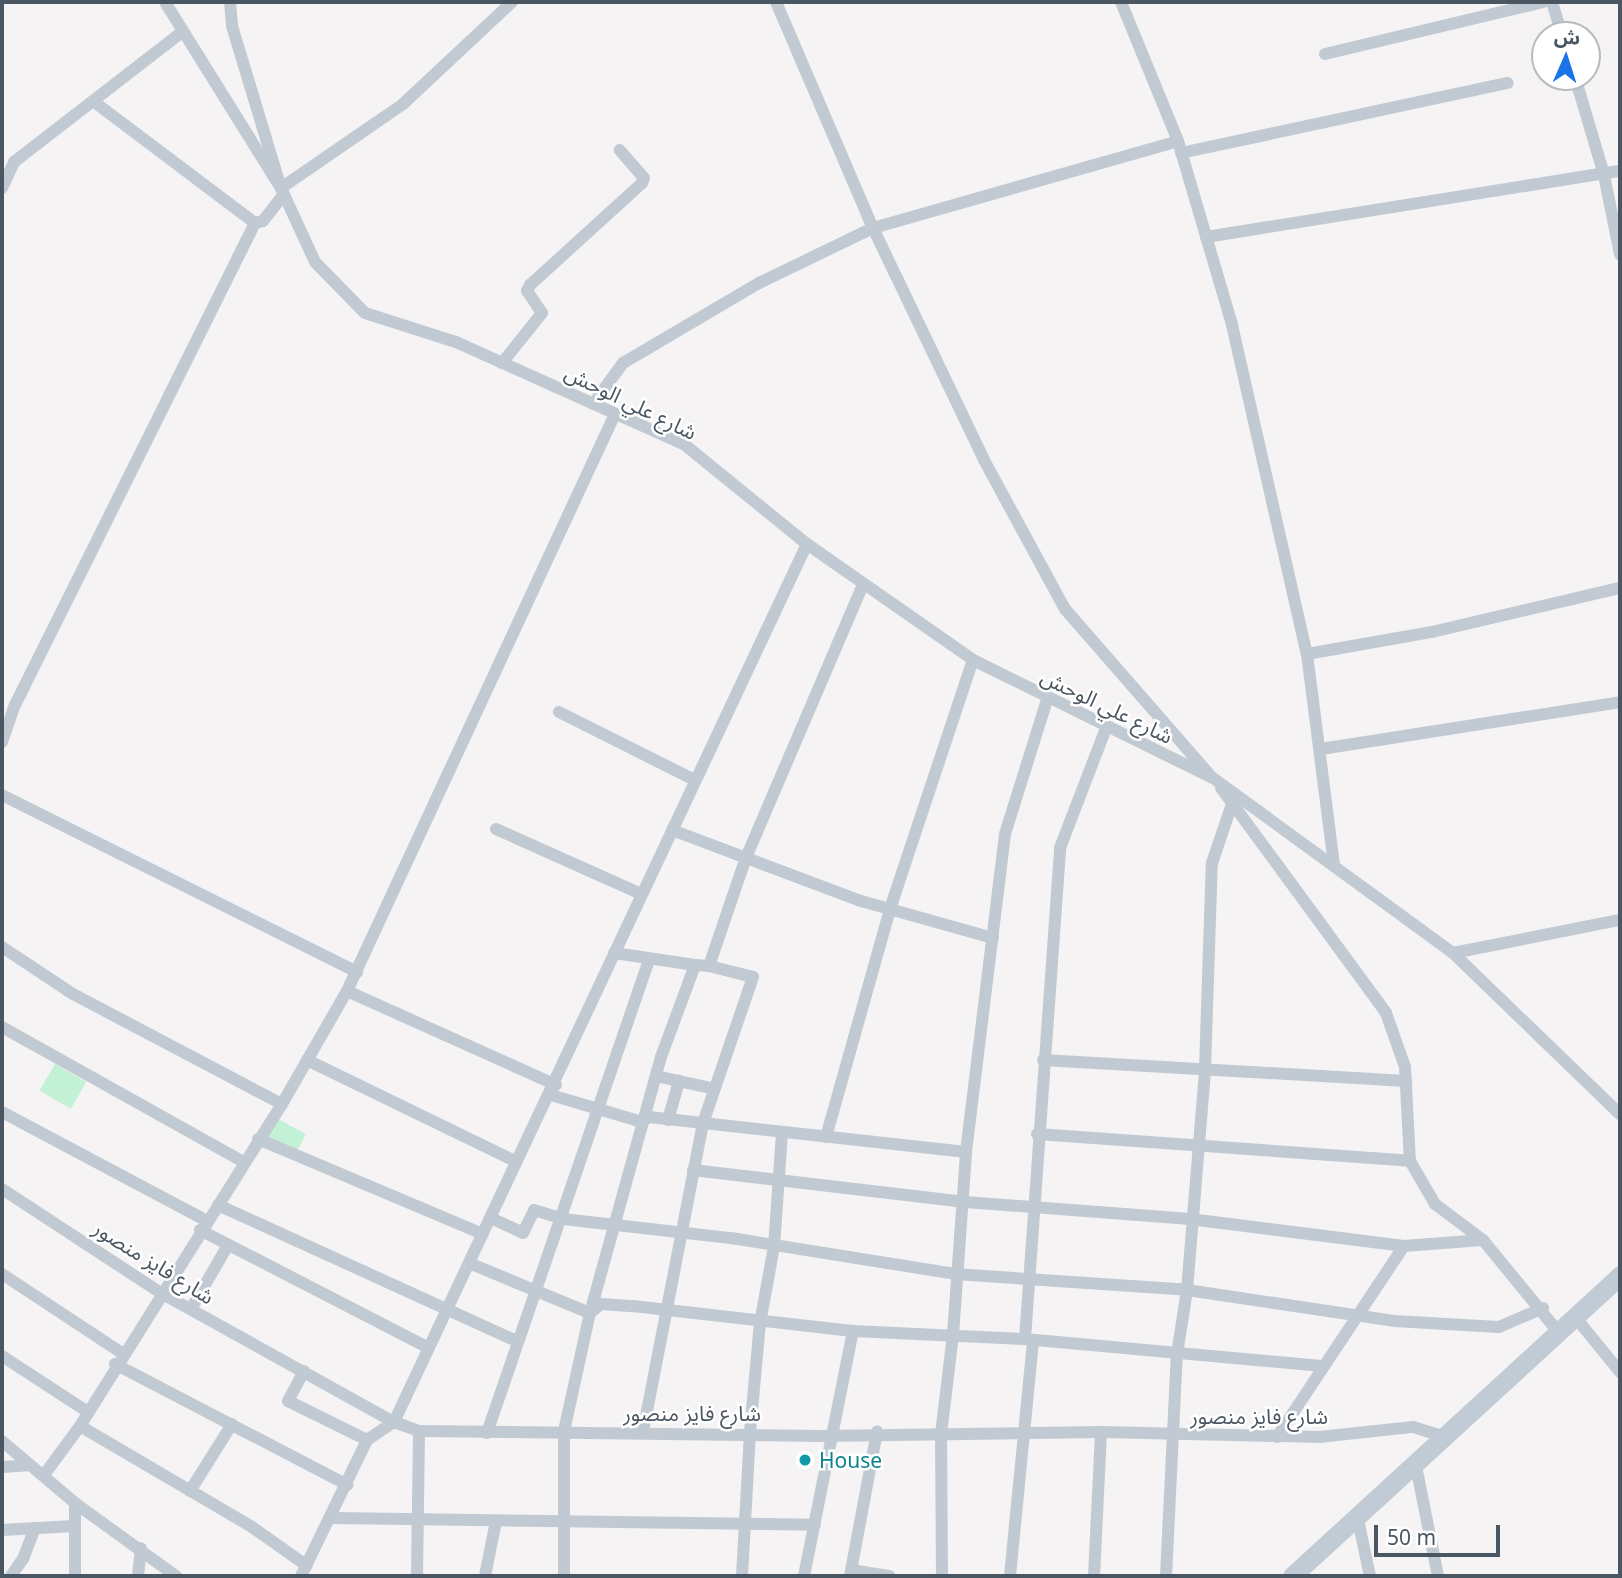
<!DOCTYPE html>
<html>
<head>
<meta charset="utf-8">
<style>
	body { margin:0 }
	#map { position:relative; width:1622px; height:1578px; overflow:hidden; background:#f5f3f3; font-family:"Noto Sans","Noto Sans Arabic",sans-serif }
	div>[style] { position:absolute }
	.green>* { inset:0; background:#c3f1d5; transform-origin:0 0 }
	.street>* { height:12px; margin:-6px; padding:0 6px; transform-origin:6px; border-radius:6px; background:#c1cad2 }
	.secondary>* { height:19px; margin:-9.5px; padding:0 9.5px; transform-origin:9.5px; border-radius:9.5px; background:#c1cbd6 }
	.dots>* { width:19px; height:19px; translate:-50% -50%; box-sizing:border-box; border:4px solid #fff; border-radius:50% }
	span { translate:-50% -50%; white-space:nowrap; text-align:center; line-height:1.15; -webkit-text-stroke:5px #fff; paint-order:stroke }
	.street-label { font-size:21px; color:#4a5661 }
	.culture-label { font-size:21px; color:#0d838f }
	.left { translate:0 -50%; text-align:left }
	.frame { position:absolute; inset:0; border:4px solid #4a5661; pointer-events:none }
	.north { position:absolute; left:1531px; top:21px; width:70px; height:70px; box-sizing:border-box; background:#fff; border:2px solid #b7bbc0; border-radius:50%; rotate:3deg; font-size:19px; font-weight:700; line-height:28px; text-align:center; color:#4a5661 }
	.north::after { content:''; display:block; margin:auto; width:24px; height:32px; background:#1a73e8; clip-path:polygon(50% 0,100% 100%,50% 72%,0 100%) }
	.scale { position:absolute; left:1374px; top:1525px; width:126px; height:32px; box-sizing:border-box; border:4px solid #4a5661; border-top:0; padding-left:9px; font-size:21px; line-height:24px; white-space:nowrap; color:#4a5661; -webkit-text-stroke:5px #fff; paint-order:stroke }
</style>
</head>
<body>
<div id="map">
	<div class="green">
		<div style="left:55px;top:1064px;width:36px;height:31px;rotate:30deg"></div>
		<div style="left:276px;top:1118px;width:34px;height:22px;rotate:28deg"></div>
	</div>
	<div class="street">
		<div style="left:165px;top:2px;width:219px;rotate:58.1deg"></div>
		<div style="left:281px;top:188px;width:81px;rotate:65.3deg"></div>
		<div style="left:315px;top:262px;width:71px;rotate:45.6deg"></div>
		<div style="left:365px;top:313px;width:96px;rotate:17.7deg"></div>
		<div style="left:456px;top:342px;width:251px;rotate:24.2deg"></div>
		<div style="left:685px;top:445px;width:157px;rotate:39.1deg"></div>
		<div style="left:807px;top:544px;width:203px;rotate:34.9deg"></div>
		<div style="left:973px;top:660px;width:267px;rotate:26.2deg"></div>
		<div style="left:1213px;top:778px;width:297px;rotate:36.1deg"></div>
		<div style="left:1453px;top:953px;width:232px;rotate:44deg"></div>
		<div style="left:230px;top:2px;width:24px;rotate:85deg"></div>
		<div style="left:232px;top:26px;width:169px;rotate:73.2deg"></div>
		<div style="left:281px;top:188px;width:148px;rotate:-34.5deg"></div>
		<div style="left:403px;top:104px;width:149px;rotate:-43.1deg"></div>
		<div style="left:776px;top:2px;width:246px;rotate:66.8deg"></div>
		<div style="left:873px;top:228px;width:257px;rotate:64.4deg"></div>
		<div style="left:984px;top:460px;width:170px;rotate:61.5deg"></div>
		<div style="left:1065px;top:609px;width:219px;rotate:48.9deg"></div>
		<div style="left:1121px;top:2px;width:150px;rotate:67.7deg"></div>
		<div style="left:1178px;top:141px;width:192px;rotate:73.6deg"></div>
		<div style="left:1232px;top:325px;width:337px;rotate:77.2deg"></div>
		<div style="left:1307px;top:654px;width:212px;rotate:82.7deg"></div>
		<div style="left:1552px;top:2px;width:34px;rotate:73deg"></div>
		<div style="left:1325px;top:54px;width:224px;rotate:-13.4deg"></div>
		<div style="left:1575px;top:77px;width:102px;rotate:73.5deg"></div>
		<div style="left:1604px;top:175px;width:81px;rotate:78.6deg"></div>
		<div style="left:93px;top:101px;width:203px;rotate:37deg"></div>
		<div style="left:255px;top:223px;width:8px;rotate:-14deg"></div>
		<div style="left:263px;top:221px;width:34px;rotate:-52deg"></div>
		<div style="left:1181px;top:153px;width:334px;rotate:-12.1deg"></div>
		<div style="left:2px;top:188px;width:29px;rotate:-65deg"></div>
		<div style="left:14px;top:162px;width:212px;rotate:-37.7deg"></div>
		<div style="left:1206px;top:237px;width:419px;rotate:-9.1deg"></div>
		<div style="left:502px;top:363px;width:64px;rotate:-51.3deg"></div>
		<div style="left:542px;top:313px;width:27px;rotate:-124deg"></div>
		<div style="left:527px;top:291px;width:7px;rotate:-63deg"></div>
		<div style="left:530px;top:285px;width:151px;rotate:-42.3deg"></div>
		<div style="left:642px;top:183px;width:5px;rotate:-68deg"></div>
		<div style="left:644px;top:178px;width:37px;rotate:-131deg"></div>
		<div style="left:593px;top:404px;width:51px;rotate:-53.8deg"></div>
		<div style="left:623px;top:363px;width:158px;rotate:-30.5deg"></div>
		<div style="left:759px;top:283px;width:127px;rotate:-25.8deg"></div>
		<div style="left:873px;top:228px;width:317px;rotate:-15.9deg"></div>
		<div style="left:1307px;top:654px;width:127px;rotate:-10deg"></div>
		<div style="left:1432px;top:632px;width:193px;rotate:-13.2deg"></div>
		<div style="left:559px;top:712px;width:152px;rotate:26.6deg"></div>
		<div style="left:2px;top:742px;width:39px;rotate:-71deg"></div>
		<div style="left:15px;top:705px;width:538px;rotate:-63.53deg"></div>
		<div style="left:1321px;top:749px;width:303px;rotate:-8.9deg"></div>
		<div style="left:1221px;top:788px;width:279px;rotate:53.7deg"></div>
		<div style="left:1386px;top:1013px;width:57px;rotate:70.6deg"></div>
		<div style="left:1405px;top:1067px;width:94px;rotate:87deg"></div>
		<div style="left:1410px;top:1161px;width:50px;rotate:59.8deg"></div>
		<div style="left:1435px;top:1204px;width:60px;rotate:36.9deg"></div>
		<div style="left:1483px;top:1240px;width:120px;rotate:50.7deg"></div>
		<div style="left:2px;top:795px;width:397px;rotate:26.5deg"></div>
		<div style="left:496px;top:829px;width:159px;rotate:24.1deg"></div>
		<div style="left:672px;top:830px;width:202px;rotate:20.6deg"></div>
		<div style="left:861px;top:901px;width:137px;rotate:15.7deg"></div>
		<div style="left:2px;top:947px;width:85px;rotate:33.5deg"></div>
		<div style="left:73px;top:994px;width:236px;rotate:27.8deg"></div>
		<div style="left:614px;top:953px;width:82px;rotate:8.4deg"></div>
		<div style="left:1453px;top:953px;width:170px;rotate:-11.2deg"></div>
		<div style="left:709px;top:966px;width:112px;rotate:-71.2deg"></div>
		<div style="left:745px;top:860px;width:299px;rotate:-66.8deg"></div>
		<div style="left:347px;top:991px;width:229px;rotate:24.2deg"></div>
		<div style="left:2px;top:1027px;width:277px;rotate:29.2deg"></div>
		<div style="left:307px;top:1060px;width:233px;rotate:25.9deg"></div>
		<div style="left:1043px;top:1060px;width:364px;rotate:3.3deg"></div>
		<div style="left:656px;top:1076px;width:60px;rotate:12.4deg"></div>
		<div style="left:551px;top:1095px;width:95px;rotate:16.5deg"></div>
		<div style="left:642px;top:1122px;width:9px;rotate:-36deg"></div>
		<div style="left:649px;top:1117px;width:319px;rotate:6.3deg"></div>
		<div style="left:2px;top:1112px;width:232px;rotate:28deg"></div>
		<div style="left:668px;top:1120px;width:41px;rotate:-74.2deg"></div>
		<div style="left:1037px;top:1134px;width:374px;rotate:4.1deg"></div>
		<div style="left:826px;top:1137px;width:237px;rotate:-74.3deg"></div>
		<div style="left:890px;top:909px;width:262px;rotate:-71.6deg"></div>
		<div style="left:258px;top:1139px;width:244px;rotate:22.9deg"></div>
		<div style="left:693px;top:1170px;width:274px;rotate:6.7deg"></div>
		<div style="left:965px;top:1202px;width:226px;rotate:4.3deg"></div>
		<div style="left:1190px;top:1219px;width:216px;rotate:7.2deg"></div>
		<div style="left:1404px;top:1246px;width:79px;rotate:-4.3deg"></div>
		<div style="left:2px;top:1189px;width:190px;rotate:33.2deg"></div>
		<div style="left:161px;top:1293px;width:266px;rotate:29deg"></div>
		<div style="left:394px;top:1422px;width:27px;rotate:20deg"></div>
		<div style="left:419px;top:1431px;width:404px;rotate:0.7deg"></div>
		<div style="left:823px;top:1436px;width:278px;rotate:-0.8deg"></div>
		<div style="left:1101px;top:1432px;width:218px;rotate:1.3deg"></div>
		<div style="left:1319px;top:1437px;width:95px;rotate:-6.1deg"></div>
		<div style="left:1413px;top:1427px;width:34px;rotate:17deg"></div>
		<div style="left:218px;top:1205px;width:328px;rotate:24.5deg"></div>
		<div style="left:491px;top:1218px;width:35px;rotate:25deg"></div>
		<div style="left:523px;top:1233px;width:25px;rotate:-64deg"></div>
		<div style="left:534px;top:1210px;width:30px;rotate:17deg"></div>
		<div style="left:563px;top:1219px;width:169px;rotate:6.5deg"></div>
		<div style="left:731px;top:1238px;width:227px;rotate:9.1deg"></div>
		<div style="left:955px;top:1274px;width:233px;rotate:3.9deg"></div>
		<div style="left:1187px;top:1290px;width:209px;rotate:8.5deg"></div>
		<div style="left:1394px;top:1321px;width:105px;rotate:3.3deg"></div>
		<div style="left:1499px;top:1327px;width:48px;rotate:-23.4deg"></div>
		<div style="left:200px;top:1230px;width:255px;rotate:27.3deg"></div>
		<div style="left:469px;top:1263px;width:131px;rotate:22.5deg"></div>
		<div style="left:590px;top:1313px;width:14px;rotate:-39deg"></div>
		<div style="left:601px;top:1304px;width:32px;rotate:4deg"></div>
		<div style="left:633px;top:1306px;width:221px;rotate:6.5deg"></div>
		<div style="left:853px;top:1331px;width:172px;rotate:2.7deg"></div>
		<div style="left:1025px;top:1339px;width:298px;rotate:5.2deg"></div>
		<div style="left:2px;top:1274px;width:144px;rotate:33.4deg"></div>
		<div style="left:191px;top:1309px;width:74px;rotate:-60deg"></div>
		<div style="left:1576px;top:1318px;width:70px;rotate:50.8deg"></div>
		<div style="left:1025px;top:1339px;width:492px;rotate:-85.9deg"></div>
		<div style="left:1060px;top:848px;width:129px;rotate:-69deg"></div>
		<div style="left:2px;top:1356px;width:103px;rotate:33.1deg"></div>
		<div style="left:115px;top:1364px;width:262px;rotate:27.5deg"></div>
		<div style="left:304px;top:1371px;width:34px;rotate:118deg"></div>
		<div style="left:288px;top:1401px;width:88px;rotate:26.3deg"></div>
		<div style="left:80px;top:1426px;width:199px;rotate:30.4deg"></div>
		<div style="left:252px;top:1527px;width:67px;rotate:35.3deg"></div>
		<div style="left:487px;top:1433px;width:500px;rotate:-71.1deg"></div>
		<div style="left:1277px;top:1437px;width:229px;rotate:-56.4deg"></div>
		<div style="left:2px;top:1441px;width:96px;rotate:40.3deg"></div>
		<div style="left:75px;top:1503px;width:125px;rotate:35.9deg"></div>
		<div style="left:1415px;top:1461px;width:117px;rotate:78.7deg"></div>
		<div style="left:2px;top:1467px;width:26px;rotate:-4deg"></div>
		<div style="left:44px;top:1475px;width:61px;rotate:-53.7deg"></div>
		<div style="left:80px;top:1426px;width:380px;rotate:-57.9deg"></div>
		<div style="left:282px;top:1104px;width:130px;rotate:-60.1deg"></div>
		<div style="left:347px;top:991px;width:636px;rotate:-65.09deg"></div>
		<div style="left:190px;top:1491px;width:79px;rotate:-57.9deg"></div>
		<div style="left:1357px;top:1515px;width:62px;rotate:78deg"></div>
		<div style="left:333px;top:1518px;width:482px;rotate:0.8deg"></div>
		<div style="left:2px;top:1530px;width:72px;rotate:-3.2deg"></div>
		<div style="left:851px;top:1570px;width:39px;rotate:9deg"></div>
		<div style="left:11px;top:1576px;width:21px;rotate:-55deg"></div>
		<div style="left:23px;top:1559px;width:33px;rotate:-69deg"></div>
		<div style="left:75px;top:1576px;width:73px;rotate:-90deg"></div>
		<div style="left:138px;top:1576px;width:28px;rotate:-84deg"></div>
		<div style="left:301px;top:1576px;width:151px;rotate:-64.1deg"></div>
		<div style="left:367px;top:1440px;width:32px;rotate:-34deg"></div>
		<div style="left:394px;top:1422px;width:970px;rotate:-64.81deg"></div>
		<div style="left:417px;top:1576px;width:145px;rotate:-89.2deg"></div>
		<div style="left:485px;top:1576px;width:56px;rotate:-78.7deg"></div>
		<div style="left:564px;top:1576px;width:145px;rotate:-90deg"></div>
		<div style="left:564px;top:1431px;width:121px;rotate:-77.6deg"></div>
		<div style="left:590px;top:1313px;width:266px;rotate:-74.5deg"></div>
		<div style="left:661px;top:1057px;width:98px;rotate:-69.7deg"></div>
		<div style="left:695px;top:965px;width:14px;rotate:4deg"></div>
		<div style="left:709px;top:966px;width:45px;rotate:14deg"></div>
		<div style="left:753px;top:977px;width:154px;rotate:108.9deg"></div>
		<div style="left:703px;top:1123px;width:315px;rotate:101deg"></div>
		<div style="left:742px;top:1576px;width:144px;rotate:-86.8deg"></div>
		<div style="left:750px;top:1432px;width:109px;rotate:-84.8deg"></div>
		<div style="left:760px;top:1323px;width:77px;rotate:-79.6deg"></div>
		<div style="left:774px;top:1247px;width:114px;rotate:-86deg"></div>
		<div style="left:804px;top:1576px;width:250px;rotate:-78.7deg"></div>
		<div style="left:850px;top:1576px;width:147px;rotate:-79.4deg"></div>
		<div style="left:942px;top:1576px;width:142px;rotate:-90.4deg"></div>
		<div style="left:941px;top:1434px;width:100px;rotate:-83.1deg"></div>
		<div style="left:953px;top:1335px;width:183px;rotate:-85.9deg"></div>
		<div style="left:966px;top:1152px;width:320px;rotate:-83deg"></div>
		<div style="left:1005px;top:834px;width:140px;rotate:-72.6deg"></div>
		<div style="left:1010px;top:1576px;width:237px;rotate:-84.4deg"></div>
		<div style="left:1094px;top:1576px;width:144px;rotate:-87.2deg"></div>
		<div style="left:1166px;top:1576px;width:222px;rotate:-87.2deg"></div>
		<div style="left:1177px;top:1354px;width:65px;rotate:-81.1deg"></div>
		<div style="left:1187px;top:1290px;width:222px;rotate:-85.3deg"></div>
		<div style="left:1205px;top:1069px;width:206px;rotate:-88.1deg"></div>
		<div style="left:1212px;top:863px;width:62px;rotate:-71.3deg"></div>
	</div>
	<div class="secondary">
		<div style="left:1292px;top:1576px;width:445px;rotate:-42.5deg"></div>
	</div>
	<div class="dots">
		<div style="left:805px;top:1460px;background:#0f9aa8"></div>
	</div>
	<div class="street-label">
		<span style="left:631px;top:402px;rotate:26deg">شارع علي الوحش</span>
		<span style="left:1107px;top:706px;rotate:26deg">شارع علي الوحش</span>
		<span style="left:154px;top:1262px;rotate:32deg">شارع فايز منصور</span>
		<span style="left:692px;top:1413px">شارع فايز منصور</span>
		<span style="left:1259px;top:1416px">شارع فايز منصور</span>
	</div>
	<div class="culture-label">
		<span class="left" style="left:819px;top:1460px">House</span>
	</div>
	<div class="frame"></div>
	<div class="north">ش</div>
	<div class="scale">50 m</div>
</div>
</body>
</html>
